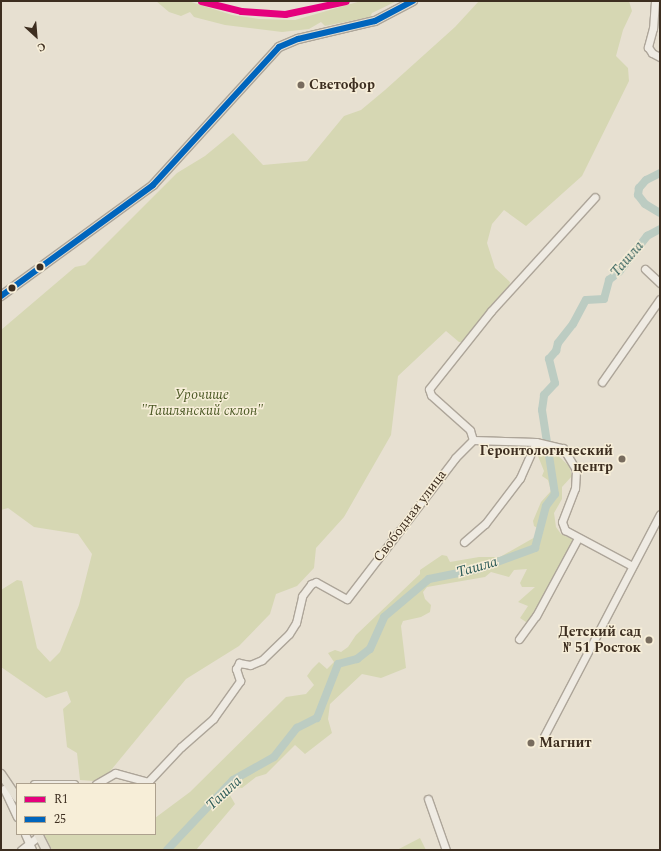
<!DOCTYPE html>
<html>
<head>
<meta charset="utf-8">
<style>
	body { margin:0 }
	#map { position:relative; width:661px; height:851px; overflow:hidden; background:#e7e0d1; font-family:Spectral,serif }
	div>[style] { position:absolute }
	.green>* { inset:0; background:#d6d7b3 }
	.river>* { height:8px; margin:-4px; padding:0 4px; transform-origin:4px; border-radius:4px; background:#bcccc2 }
	.roads { filter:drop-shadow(1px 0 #ada599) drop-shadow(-1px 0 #ada599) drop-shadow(0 1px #ada599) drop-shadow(0 -1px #ada599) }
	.minor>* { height:7px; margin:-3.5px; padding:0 3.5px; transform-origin:3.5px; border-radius:3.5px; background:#efebe3 }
	.major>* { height:8px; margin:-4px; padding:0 4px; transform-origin:4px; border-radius:4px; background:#e6e1d4 }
	.bus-1>* { height:6px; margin:-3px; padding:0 3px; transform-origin:3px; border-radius:3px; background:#0065bd }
	.rail-1>* { height:7px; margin:-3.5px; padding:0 3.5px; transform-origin:3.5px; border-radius:3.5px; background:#e5007d }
	.dots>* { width:11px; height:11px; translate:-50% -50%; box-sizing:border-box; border:2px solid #f7eed8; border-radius:50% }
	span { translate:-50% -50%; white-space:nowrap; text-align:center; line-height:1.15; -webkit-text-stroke:3px #f7eed8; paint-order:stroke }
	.poi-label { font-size:14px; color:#3d2e20; font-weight:700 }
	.left { translate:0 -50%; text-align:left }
	.right { translate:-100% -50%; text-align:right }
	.park-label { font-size:14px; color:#4d5a26; font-style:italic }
	.street-label { font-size:14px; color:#3d2e20 }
	.water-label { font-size:15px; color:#2f5d5a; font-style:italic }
	.frame { position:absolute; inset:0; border:2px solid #3d2e20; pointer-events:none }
	.legend { position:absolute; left:16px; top:783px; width:140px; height:52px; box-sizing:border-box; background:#f7eed8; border:1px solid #ada18e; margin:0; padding:5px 7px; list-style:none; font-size:12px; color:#3d2e20 }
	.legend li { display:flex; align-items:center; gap:8px; height:20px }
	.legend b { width:20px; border:1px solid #ada18e }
	.north { position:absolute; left:16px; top:16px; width:40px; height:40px; -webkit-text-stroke:3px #f7eed8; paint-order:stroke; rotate:154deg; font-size:11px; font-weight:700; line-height:16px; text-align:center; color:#3d2e20 }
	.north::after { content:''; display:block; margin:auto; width:14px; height:18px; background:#3d2e20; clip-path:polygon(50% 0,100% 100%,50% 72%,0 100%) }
</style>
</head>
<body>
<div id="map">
	<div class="green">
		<div style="clip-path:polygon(156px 1px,188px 1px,232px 15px,259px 19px,295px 20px,361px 1px,397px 1px,372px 13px,370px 17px,325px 26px,321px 22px,309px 29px,282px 32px,225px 25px,194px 17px,190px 12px,181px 16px,169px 12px)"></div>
		<div style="clip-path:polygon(479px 1px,629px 1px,632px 11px,623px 30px,616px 56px,628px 68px,629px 81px,582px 176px,526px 226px,504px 210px,492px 224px,487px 243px,495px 268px,510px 282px,509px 287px,463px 342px,459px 342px,446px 331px,398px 376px,391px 435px,344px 517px,316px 548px,314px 568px,297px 586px,276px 594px,270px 614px,239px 646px,186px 679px,107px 775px,93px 781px,80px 780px,77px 753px,67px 747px,63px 709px,71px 702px,67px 691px,46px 698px,1px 667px,1px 590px,17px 580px,22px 581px,37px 648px,50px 662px,60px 652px,79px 605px,92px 554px,78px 534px,34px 527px,8px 508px,1px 510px,1px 330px,75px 267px,85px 265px,177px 173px,205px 156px,233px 133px,263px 165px,307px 161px,344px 116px,361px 110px,385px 90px,455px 27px)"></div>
		<div style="clip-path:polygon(550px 448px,569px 466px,572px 476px,562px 487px,562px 499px,554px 513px,556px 527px,561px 534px,575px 540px,529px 624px,520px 618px,528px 606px,518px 602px,535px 587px,522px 587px,520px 583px,527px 569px,514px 570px,509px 577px,491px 572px,485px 577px,427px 587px,423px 592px,425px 599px,431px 605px,430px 612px,421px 617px,403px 621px,401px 626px,406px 668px,381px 678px,362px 674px,330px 704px,328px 719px,332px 733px,305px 754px,295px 745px,266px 774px,256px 777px,242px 788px,224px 785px,235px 804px,196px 850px,52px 850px,44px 834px,155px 834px,155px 818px,190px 792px,286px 697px,306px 694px,314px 685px,307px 676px,312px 669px,319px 662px,327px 669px,334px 662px,328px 653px,335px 650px,341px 652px,348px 647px,356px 635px,420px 574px,420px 570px,442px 555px,447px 556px,450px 562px,479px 557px,500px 557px,537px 536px,539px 529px,534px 526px,533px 521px,541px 502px,551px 491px,548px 480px,542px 476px,544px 471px,536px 451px)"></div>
		<div style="clip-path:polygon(420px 838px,426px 850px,397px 850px)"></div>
	</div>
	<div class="river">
		<div style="left:660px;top:173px;width:16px;rotate:153deg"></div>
		<div style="left:646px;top:180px;width:11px;rotate:131deg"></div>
		<div style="left:639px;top:188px;width:7px;rotate:98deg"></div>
		<div style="left:638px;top:195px;width:11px;rotate:52deg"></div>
		<div style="left:645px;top:204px;width:17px;rotate:31deg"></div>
		<div style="left:167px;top:850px;width:96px;rotate:-46.7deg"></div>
		<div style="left:233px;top:780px;width:47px;rotate:-29.3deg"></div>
		<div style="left:274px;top:757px;width:37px;rotate:-52deg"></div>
		<div style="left:297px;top:728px;width:22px;rotate:-27deg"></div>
		<div style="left:317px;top:718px;width:58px;rotate:-68.7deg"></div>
		<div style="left:338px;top:664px;width:20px;rotate:-15deg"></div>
		<div style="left:357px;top:659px;width:16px;rotate:-38deg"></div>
		<div style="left:370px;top:649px;width:35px;rotate:-66deg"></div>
		<div style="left:384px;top:617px;width:59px;rotate:-40.2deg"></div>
		<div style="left:429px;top:579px;width:50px;rotate:-11.5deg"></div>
		<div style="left:478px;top:569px;width:61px;rotate:-20.2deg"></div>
		<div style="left:535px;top:548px;width:43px;rotate:-75.3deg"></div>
		<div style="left:546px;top:506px;width:15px;rotate:-53deg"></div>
		<div style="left:555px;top:494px;width:85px;rotate:-98.8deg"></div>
		<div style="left:542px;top:410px;width:15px;rotate:-82deg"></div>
		<div style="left:544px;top:395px;width:16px;rotate:-47deg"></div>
		<div style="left:555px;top:383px;width:25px;rotate:-104deg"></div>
		<div style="left:549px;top:359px;width:11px;rotate:-49deg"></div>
		<div style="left:556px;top:351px;width:8px;rotate:-76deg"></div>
		<div style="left:558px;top:343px;width:24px;rotate:-52deg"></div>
		<div style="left:573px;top:324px;width:27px;rotate:-62deg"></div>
		<div style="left:586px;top:300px;width:18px;rotate:-3deg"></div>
		<div style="left:604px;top:299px;width:20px;rotate:-75deg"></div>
		<div style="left:609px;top:280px;width:13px;rotate:-39deg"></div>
		<div style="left:619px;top:272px;width:46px;rotate:-52.1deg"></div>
		<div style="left:647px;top:236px;width:15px;rotate:-28deg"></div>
	</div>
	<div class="roads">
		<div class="minor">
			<div style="left:655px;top:1px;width:27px;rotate:94deg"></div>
			<div style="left:653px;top:28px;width:20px;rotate:105deg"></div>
			<div style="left:648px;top:47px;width:7px;rotate:56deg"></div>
			<div style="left:652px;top:53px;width:9px;rotate:27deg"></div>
			<div style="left:645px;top:269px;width:21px;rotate:43deg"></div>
			<div style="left:602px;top:382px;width:101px;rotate:-55.1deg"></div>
			<div style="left:473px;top:440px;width:63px;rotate:1.8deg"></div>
			<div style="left:536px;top:442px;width:28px;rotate:13deg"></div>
			<div style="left:563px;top:448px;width:26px;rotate:59deg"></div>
			<div style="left:576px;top:470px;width:18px;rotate:93deg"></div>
			<div style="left:575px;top:488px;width:36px;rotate:111deg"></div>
			<div style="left:562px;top:522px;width:9px;rotate:69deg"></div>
			<div style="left:565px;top:530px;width:76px;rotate:28.2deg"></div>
			<div style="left:464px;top:542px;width:28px;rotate:-41deg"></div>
			<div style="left:485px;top:524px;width:58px;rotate:-52.7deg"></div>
			<div style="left:520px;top:478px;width:39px;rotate:-66deg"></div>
			<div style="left:519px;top:639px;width:29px;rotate:-54deg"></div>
			<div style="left:536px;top:616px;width:89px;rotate:-61.7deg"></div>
			<div style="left:544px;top:736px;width:250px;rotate:-62.4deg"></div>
			<div style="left:34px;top:784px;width:40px"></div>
			<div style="left:96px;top:784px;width:22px;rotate:-30deg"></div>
			<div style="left:115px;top:773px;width:34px;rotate:15deg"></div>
			<div style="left:146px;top:784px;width:51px;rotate:-46.6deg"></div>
			<div style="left:181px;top:747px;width:43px;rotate:-41.2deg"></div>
			<div style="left:213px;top:719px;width:47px;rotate:-54.6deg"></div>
			<div style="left:240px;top:681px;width:13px;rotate:-108deg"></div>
			<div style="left:236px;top:669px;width:7px;rotate:-63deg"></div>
			<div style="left:239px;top:663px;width:11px;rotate:10deg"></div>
			<div style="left:250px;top:665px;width:13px;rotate:-23deg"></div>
			<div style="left:262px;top:660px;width:37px;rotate:-44deg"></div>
			<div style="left:289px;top:634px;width:13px;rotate:-58deg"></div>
			<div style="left:296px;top:623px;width:28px;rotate:-77deg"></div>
			<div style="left:302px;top:596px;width:15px;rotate:-53deg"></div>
			<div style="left:311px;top:584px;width:5px;rotate:-22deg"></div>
			<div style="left:316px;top:582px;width:35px;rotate:29deg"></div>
			<div style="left:347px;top:599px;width:178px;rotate:-52.5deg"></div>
			<div style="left:455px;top:458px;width:25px;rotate:-45deg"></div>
			<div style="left:473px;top:440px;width:10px;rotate:-107deg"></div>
			<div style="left:470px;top:430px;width:52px;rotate:-138.1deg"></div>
			<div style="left:431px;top:395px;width:6px;rotate:-108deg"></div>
			<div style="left:429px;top:389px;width:100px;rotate:-51.5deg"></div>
			<div style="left:491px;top:311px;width:154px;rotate:-47.6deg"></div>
			<div style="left:4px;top:789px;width:31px;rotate:65deg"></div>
			<div style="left:428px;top:799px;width:54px;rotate:70.6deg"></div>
			<div style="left:25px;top:834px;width:17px;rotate:66deg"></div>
			<div style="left:21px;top:850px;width:23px;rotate:-38deg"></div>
		</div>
		<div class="major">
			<div style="left:1px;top:296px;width:188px;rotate:-36.1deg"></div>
			<div style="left:153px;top:185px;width:187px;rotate:-47.6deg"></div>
			<div style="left:279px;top:47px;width:21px;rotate:-23deg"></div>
			<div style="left:298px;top:39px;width:79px;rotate:-13.2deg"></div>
			<div style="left:375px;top:21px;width:43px;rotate:-27.8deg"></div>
			<div style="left:1px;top:774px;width:29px;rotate:56deg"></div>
			<div style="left:38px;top:834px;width:18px;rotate:63deg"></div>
		</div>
	</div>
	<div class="bus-1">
		<div style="left:1px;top:296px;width:188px;rotate:-36.1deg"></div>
		<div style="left:153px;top:185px;width:187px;rotate:-47.6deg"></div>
		<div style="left:279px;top:47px;width:21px;rotate:-23deg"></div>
		<div style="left:298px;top:39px;width:79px;rotate:-13.2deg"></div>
		<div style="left:375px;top:21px;width:43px;rotate:-27.8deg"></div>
	</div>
	<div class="rail-1">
		<div style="left:201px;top:1px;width:41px;rotate:14deg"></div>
		<div style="left:241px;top:11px;width:44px;rotate:3.9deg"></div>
		<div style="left:285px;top:14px;width:62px;rotate:-12deg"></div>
	</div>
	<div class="dots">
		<div style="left:301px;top:85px;background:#786c5e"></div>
		<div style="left:40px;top:267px;background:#3d2e20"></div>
		<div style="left:12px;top:288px;background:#3d2e20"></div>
		<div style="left:622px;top:459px;background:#786c5e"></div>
		<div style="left:649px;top:640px;background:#786c5e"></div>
		<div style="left:531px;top:743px;background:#786c5e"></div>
	</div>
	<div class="poi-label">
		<span class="left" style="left:309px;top:85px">Светофор</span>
		<span class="right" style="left:613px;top:459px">Геронтологический<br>центр</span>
		<span class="right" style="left:641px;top:640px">Детский сад<br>№ 51 Росток</span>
		<span class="left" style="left:539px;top:743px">Магнит</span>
	</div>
	<div class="park-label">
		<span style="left:202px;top:403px">Урочище<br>"Ташлянский склон"</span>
	</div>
	<div class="street-label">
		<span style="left:410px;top:516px;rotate:-53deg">Свободная улица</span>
	</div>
	<div class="water-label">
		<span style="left:627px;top:259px;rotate:-49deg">Ташла</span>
		<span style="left:477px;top:567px;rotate:-16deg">Ташла</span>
		<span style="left:224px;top:793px;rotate:-43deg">Ташла</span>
	</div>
	<div class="frame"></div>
	<ul class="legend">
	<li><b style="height:5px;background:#e5007d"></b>R1</li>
	<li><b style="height:5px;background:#0065bd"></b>25</li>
	</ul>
	<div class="north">С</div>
</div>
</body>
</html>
